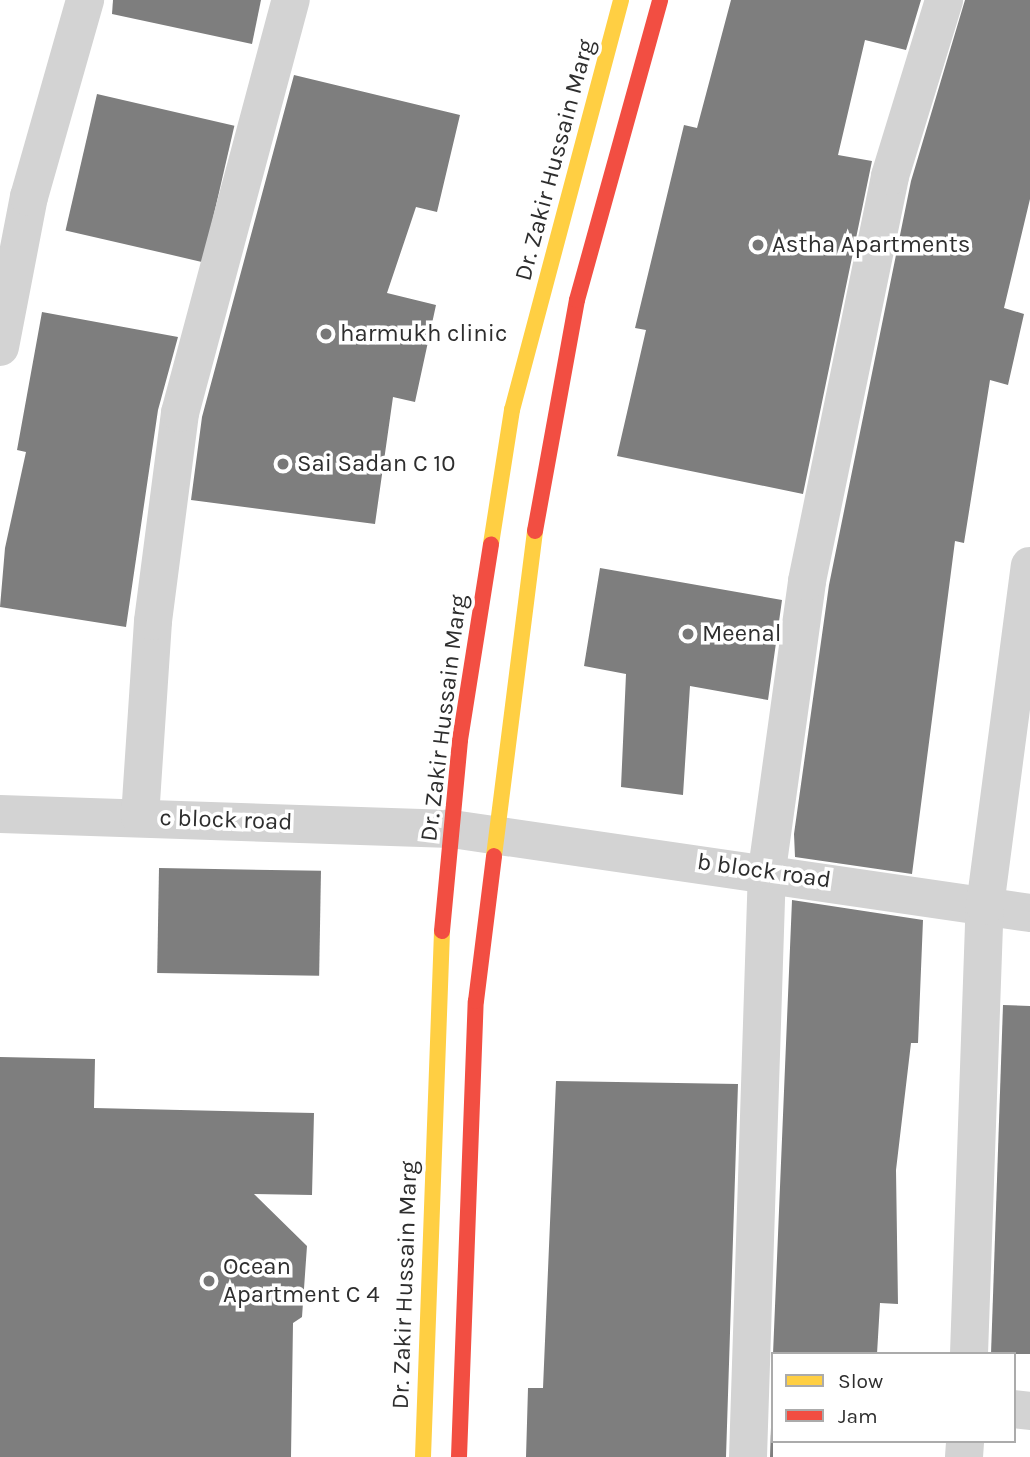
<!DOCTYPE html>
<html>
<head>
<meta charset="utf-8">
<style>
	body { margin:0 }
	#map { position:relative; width:1030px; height:1457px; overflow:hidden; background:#fff; font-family:Karla,sans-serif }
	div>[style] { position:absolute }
	.building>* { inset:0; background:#7e7e7e; transform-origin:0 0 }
	.street>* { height:38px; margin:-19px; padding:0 19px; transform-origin:19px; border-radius:19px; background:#d3d3d3 }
	.slow>* { height:16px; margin:-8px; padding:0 8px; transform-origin:8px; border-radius:8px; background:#ffcf43 }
	.jam>* { height:16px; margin:-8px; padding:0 8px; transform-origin:8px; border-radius:8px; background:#f24e42 }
	.dots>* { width:19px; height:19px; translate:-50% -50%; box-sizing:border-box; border:4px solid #fff; border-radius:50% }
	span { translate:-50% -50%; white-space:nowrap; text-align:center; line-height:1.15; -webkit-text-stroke:7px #fff; paint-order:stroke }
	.street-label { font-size:24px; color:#2e2e2e }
	.poi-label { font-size:24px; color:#2e2e2e }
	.left { translate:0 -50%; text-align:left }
	.legend { position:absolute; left:771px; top:1352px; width:245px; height:91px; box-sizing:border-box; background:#fff; border:2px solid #ababab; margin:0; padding:9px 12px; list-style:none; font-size:21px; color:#2e2e2e }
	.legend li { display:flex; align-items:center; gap:14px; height:35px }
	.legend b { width:35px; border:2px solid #ababab }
</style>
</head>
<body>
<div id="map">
	<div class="building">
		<div style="clip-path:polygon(113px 0,261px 0,252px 44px,112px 14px)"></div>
		<div style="clip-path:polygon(731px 0,921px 0,906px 50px,865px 40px,838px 155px,872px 161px,803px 494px,617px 456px,646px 330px,635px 328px,684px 125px,697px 128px)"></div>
		<div style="clip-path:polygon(965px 0,1030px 0,1030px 199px,1004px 308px,1024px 314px,1008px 385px,990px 380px,964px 543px,955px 541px,912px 874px,795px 857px,794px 834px,829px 585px,911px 181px)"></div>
		<div style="clip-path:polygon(294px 75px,460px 115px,437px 212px,416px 207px,387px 293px,436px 305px,415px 402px,393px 397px,375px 524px,191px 500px,202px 417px)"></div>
		<div style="left:97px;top:94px;width:141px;height:140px;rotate:13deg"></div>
		<div style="clip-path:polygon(42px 312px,178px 337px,158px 410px,126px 627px,0 607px,5px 548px,26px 452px,17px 450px)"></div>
		<div style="clip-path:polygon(600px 568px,782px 600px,768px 700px,690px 686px,683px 795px,621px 787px,626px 674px,584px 666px)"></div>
		<div style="left:159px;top:868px;width:162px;height:105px;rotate:1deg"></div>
		<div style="clip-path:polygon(792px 900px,923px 920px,918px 1043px,911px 1043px,896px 1170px,898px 1304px,880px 1303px,877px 1354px,773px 1354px)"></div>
		<div style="clip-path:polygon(1003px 1005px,1030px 1006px,1030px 1354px,991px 1354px)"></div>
		<div style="clip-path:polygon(0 1057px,95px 1059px,94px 1108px,314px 1113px,312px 1195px,254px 1194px,307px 1246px,302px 1317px,293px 1323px,291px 1457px,0 1457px)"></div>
		<div style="clip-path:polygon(556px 1081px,738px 1084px,726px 1457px,526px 1457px,528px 1388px,543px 1388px)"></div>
		<div style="clip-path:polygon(773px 1369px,773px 1457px,770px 1457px)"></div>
	</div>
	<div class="street">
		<div style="left:0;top:347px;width:153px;rotate:-79.1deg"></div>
		<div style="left:29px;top:197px;width:205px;rotate:-74.1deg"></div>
		<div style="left:0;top:814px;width:452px;rotate:1.9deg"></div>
		<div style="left:452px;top:829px;width:584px;rotate:8.27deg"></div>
		<div style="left:140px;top:817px;width:196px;rotate:-86.2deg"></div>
		<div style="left:153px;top:621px;width:210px;rotate:-82.6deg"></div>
		<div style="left:180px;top:413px;width:428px;rotate:-75deg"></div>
		<div style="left:969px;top:1354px;width:448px;rotate:-88deg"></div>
		<div style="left:985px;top:906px;width:343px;rotate:-82.5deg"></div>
		<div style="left:1014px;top:1409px;width:16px;rotate:7deg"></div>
		<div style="left:748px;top:1457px;width:587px;rotate:-88.15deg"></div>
		<div style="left:767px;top:870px;width:292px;rotate:-82.1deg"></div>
		<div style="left:807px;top:581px;width:413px;rotate:-78.4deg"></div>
		<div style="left:890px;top:176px;width:184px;rotate:-72.9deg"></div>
		<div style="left:964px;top:1457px;width:16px;rotate:-86deg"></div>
	</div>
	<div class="slow">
		<div style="left:491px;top:544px;width:136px;rotate:-81.1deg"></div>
		<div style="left:512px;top:410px;width:424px;rotate:-75.1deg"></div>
		<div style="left:494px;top:856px;width:328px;rotate:-82.8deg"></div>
		<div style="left:423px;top:1457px;width:526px;rotate:-87.93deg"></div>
	</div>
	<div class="jam">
		<div style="left:535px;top:531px;width:235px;rotate:-79.7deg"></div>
		<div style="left:577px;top:300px;width:311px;rotate:-74.5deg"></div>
		<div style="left:442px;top:931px;width:192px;rotate:-84.6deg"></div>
		<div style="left:460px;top:740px;width:198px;rotate:-81deg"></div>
		<div style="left:459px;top:1457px;width:456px;rotate:-87.9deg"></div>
		<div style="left:476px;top:1001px;width:146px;rotate:-82.9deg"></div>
	</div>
	<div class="dots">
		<div style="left:758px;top:245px;background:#777"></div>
		<div style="left:326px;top:334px;background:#777"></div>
		<div style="left:283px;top:464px;background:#777"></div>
		<div style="left:688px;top:634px;background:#777"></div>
		<div style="left:209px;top:1281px;background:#777"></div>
	</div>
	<div class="street-label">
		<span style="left:555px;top:160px;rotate:-75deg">Dr. Zakir Hussain Marg</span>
		<span style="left:444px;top:718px;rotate:-83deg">Dr. Zakir Hussain Marg</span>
		<span style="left:226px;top:820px;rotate:2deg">c block road</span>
		<span style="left:764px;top:871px;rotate:8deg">b block road</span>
		<span style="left:405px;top:1285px;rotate:-88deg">Dr. Zakir Hussain Marg</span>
	</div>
	<div class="poi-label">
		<span class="left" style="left:772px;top:245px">Astha Apartments</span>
		<span class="left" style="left:340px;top:334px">harmukh clinic</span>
		<span class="left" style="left:297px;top:464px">Sai Sadan C 10</span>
		<span class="left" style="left:702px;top:634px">Meenal</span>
		<span class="left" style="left:223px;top:1281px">Ocean<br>Apartment C 4</span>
	</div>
	<ul class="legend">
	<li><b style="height:9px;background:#ffcf43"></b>Slow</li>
	<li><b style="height:9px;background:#f24e42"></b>Jam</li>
	</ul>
</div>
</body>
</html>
